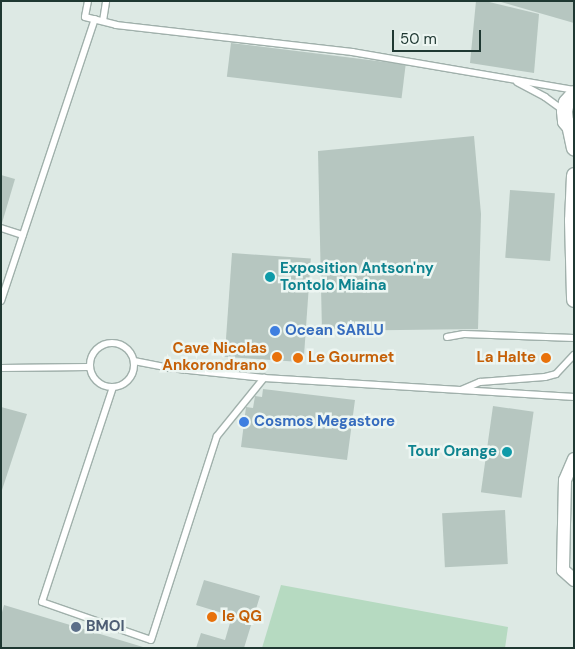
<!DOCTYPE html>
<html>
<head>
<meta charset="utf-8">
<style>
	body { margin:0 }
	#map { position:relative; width:575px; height:649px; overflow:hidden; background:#dde9e4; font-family:"DM Sans",sans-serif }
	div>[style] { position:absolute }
	.green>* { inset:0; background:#b6dac1 }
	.building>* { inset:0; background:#b6c6c0; transform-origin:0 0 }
	.roads { filter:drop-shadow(1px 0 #a0b0ab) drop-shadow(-1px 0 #a0b0ab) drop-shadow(0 1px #a0b0ab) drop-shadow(0 -1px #a0b0ab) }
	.lane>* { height:6px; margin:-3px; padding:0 3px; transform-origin:3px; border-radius:3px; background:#fff }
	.lane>.ring { margin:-3px; padding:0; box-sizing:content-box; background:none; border:6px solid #fff; border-radius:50% }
	.street>* { height:12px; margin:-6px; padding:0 6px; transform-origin:6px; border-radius:6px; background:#fff }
	.secondary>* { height:15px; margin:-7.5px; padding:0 7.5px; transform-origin:7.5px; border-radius:7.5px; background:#fff }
	.dots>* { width:14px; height:14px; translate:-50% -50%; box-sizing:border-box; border:2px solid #edf6f2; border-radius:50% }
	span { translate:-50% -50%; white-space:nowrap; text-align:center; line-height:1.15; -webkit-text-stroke:5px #edf6f2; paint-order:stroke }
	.culture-label { font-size:15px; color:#0d838f; font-weight:700 }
	.left { translate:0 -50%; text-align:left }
	.right { translate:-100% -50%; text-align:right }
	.shop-label { font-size:15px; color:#366cbe; font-weight:700 }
	.food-label { font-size:15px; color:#c56008; font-weight:700 }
	.service-label { font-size:15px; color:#4e5e75; font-weight:700 }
	.frame { position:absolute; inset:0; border:2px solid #1f3832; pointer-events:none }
	.scale { position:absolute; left:392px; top:30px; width:89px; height:22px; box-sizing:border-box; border:2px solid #1f3832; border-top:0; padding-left:6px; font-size:15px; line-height:18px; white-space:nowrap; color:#1f3832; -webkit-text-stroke:4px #edf6f2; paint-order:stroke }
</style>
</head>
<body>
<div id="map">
	<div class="green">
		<div style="clip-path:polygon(281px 585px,508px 627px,505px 648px,262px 648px)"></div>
	</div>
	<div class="building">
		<div style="clip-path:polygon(476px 1px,485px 1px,539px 14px,534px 73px,470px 63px)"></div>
		<div style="clip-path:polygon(574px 1px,574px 23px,501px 2px,501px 1px)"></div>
		<div style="left:231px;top:43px;width:176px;height:34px;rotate:7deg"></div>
		<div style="clip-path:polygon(474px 136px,481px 214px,478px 329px,322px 331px,318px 151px)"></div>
		<div style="clip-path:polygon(1px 175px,15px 179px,2px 223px,1px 223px)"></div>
		<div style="left:510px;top:190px;width:45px;height:68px;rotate:4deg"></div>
		<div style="left:232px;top:253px;width:79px;height:104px;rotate:4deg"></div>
		<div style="clip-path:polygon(263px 389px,355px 400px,347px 460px,241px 447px,246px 407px,253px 408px,255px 396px,262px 397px)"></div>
		<div style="left:493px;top:406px;width:41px;height:87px;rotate:8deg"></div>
		<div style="clip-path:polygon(1px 407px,27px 414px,2px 490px,1px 490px)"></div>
		<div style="left:505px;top:510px;width:54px;height:63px;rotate:87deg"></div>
		<div style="clip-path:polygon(204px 580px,260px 596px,244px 648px,196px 648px,201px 633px,225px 640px,232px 616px,196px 605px)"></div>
		<div style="clip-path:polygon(4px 605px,143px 647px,143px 648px,1px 648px,1px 616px)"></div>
	</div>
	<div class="roads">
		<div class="lane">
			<div style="left:88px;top:1px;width:16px;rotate:101deg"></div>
			<div style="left:85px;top:17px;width:32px;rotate:14deg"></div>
			<div style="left:116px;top:25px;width:238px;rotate:6.5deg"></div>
			<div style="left:352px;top:52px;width:225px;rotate:9.7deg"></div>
			<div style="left:103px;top:21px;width:20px;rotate:-81deg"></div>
			<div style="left:517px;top:82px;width:32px;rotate:28deg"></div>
			<div style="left:545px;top:97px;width:24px;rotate:36deg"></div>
			<div style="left:1px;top:228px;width:23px;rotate:18deg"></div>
			<div style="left:1px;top:301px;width:297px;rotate:-71.6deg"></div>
			<div style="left:447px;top:337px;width:17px;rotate:-10deg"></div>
			<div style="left:464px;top:334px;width:110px;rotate:2.1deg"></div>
			<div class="ring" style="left:90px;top:343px;width:38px;height:38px"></div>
			<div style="left:134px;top:361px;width:36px;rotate:11deg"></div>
			<div style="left:169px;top:368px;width:96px;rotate:6deg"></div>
			<div style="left:264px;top:378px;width:311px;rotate:3.5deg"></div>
			<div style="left:1px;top:368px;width:88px;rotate:-0.7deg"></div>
			<div style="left:113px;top:387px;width:226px;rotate:108.3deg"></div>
			<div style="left:42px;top:602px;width:115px;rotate:19.2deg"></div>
			<div style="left:151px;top:640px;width:214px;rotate:-72.1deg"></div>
			<div style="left:217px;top:436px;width:75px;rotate:-51deg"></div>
			<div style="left:461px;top:390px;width:21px;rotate:-23deg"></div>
			<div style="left:480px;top:382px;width:65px;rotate:-4.4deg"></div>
			<div style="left:545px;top:377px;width:11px;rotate:-15deg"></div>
			<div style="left:556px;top:374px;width:26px;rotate:-47deg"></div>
		</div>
		<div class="street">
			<div style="left:574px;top:459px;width:23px;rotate:113deg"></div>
			<div style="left:565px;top:480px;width:90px;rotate:91.3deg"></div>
			<div style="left:563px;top:570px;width:15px;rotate:42deg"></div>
		</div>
		<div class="secondary">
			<div style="left:574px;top:93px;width:12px;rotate:132deg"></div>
			<div style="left:566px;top:102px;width:9px;rotate:103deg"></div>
			<div style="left:564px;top:111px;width:10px;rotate:84deg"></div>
			<div style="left:565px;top:121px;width:14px;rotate:51deg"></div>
			<div style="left:570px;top:129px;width:19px;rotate:78deg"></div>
			<div style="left:574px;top:175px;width:45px;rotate:92.5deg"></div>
			<div style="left:572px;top:220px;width:79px;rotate:88.5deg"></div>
		</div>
	</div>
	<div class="dots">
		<div style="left:270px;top:277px;background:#0f9aa8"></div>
		<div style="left:275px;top:331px;background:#3f7fe0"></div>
		<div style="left:277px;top:357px;background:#e8710a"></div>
		<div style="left:298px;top:358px;background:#e8710a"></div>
		<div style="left:546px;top:358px;background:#e8710a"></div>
		<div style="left:244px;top:422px;background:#3f7fe0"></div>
		<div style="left:507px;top:452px;background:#0f9aa8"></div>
		<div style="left:212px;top:617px;background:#e8710a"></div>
		<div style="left:76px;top:627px;background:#5c6f8a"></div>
	</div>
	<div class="culture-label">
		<span class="left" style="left:280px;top:277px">Exposition Antson'ny<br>Tontolo Miaina</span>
		<span class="right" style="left:497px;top:452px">Tour Orange</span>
	</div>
	<div class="shop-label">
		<span class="left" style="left:285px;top:331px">Ocean SARLU</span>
		<span class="left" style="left:254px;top:422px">Cosmos Megastore</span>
	</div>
	<div class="food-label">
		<span class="right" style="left:267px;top:357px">Cave Nicolas<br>Ankorondrano</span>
		<span class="left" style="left:308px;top:358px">Le Gourmet</span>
		<span class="right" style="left:536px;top:358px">La Halte</span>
		<span class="left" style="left:222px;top:617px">le QG</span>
	</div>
	<div class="service-label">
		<span class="left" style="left:86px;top:627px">BMOI</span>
	</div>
	<div class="frame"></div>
	<div class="scale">50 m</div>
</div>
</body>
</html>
